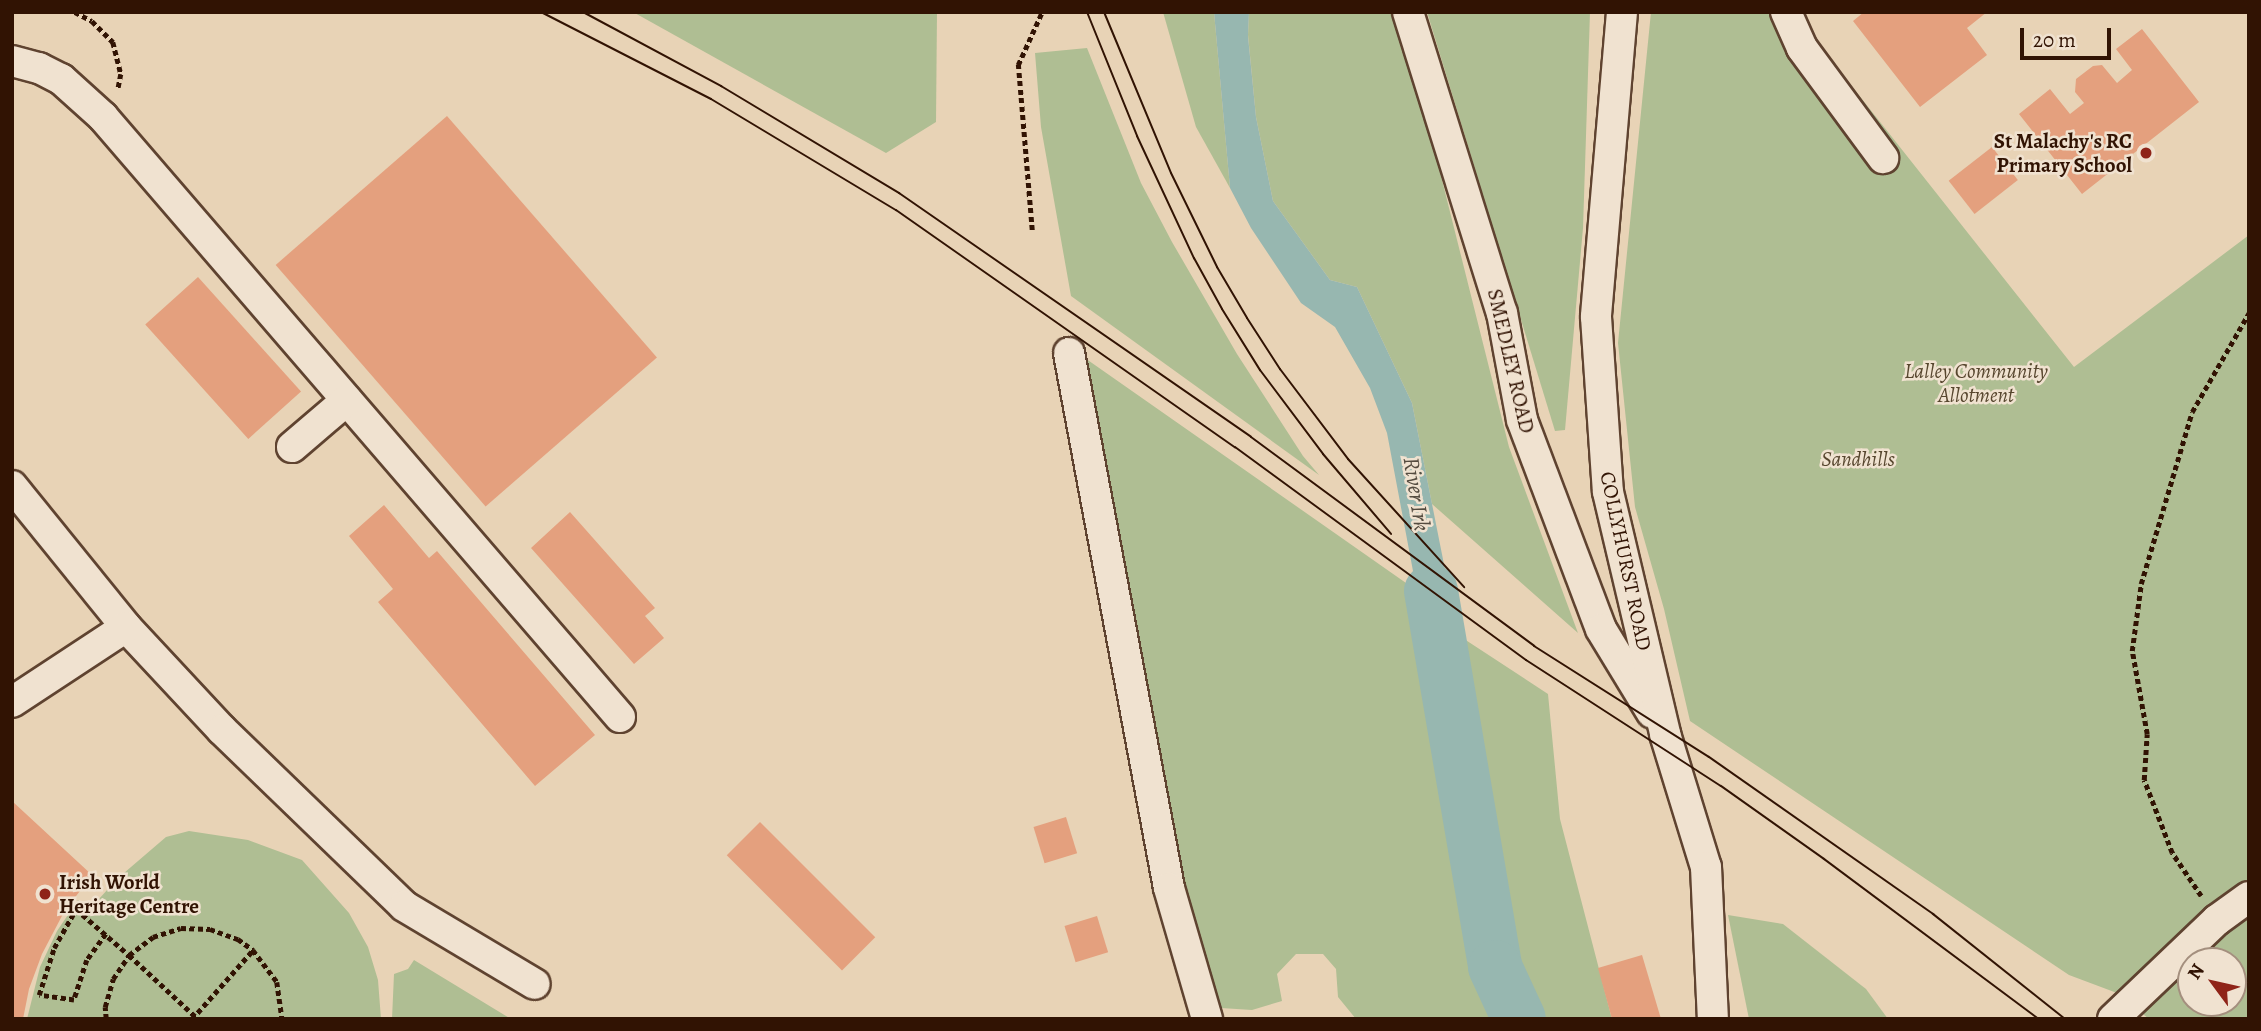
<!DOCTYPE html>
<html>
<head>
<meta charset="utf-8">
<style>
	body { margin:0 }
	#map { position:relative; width:2261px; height:1031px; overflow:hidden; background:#e8d3b6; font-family:Alegreya,serif }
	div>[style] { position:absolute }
	.green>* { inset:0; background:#afbe93 }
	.water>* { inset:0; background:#97b7b0 }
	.river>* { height:54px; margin:-27px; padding:0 27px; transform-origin:27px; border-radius:27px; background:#97b7b0 }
	.building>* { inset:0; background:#e4a07e; transform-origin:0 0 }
	.path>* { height:4.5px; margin-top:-2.25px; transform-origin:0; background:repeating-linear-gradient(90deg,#311303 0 5px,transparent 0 8.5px) }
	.roads { filter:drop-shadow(2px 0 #5f4330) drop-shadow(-2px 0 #5f4330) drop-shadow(0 2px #5f4330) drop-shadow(0 -2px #5f4330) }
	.minor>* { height:30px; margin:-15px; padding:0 15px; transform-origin:15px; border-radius:15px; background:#f0e2d0 }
	.tram>* { height:2px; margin:-1px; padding:0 1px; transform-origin:1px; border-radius:1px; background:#311303 }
	.dots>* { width:19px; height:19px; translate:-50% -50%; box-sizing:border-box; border:4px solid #f0e2d0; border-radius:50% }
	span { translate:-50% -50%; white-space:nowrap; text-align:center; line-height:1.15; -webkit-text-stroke:5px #f0e2d0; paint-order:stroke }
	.poi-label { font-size:21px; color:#311303; font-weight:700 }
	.right { translate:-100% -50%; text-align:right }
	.left { translate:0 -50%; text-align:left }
	.street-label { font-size:21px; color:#311303 }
	.park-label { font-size:21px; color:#57462e; font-style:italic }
	.water-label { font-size:23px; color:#554c40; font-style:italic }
	.frame { position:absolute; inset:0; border:14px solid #311303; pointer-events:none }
	.north { position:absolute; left:2177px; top:947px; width:70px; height:70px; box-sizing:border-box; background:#f0e2d0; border:2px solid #a48f7e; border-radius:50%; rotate:303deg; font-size:19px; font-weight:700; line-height:28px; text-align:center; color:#311303 }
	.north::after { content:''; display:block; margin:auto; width:24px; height:32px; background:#8f2418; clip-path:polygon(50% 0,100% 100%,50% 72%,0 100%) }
	.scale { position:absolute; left:2020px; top:28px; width:91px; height:32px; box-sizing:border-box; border:4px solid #311303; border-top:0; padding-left:9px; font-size:21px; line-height:24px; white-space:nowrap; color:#311303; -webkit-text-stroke:5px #f0e2d0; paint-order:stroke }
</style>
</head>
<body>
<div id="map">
	<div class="green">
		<div style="clip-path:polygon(633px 12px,937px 12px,936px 122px,886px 153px)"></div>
		<div style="clip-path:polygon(1163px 12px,1214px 12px,1230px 188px,1196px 127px)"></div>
		<div style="clip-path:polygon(1249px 12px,1391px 12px,1440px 172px,1509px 447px,1578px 633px,1432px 504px,1412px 403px,1357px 287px,1330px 280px,1273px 201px,1256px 117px,1248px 35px)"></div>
		<div style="clip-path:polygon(1427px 12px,1590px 12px,1583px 228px,1565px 430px,1555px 431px)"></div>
		<div style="clip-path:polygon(evenodd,1651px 12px,1793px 12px,2074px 367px,2249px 235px,2249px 1019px,2149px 1019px,2117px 993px,2069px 975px,1690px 721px,1664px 609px,1635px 507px,1618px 343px,1651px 12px,2191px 961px,2233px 961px,2233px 1003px,2191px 1003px,2191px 961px)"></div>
		<div style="clip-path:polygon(1087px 48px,1141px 183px,1172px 242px,1237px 354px,1303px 456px,1319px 475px,1071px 296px,1041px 127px,1035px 53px)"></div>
		<div style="clip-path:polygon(1082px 356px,1416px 590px,1461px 865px,1483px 967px,1507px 1019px,1356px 1019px,1338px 997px,1336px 969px,1323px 954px,1296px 954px,1277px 974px,1282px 1001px,1252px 1010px,1221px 1008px,1200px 952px,1166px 813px)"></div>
		<div style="clip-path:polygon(1458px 635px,1548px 694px,1560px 819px,1612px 1019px,1535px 1019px,1511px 962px,1469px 748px,1459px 674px)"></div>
		<div style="clip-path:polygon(189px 831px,248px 840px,302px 860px,349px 913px,368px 947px,378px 980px,381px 1019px,27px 1019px,40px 967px,57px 931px,78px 900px,89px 910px,117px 879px,166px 837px)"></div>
		<div style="clip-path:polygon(1728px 915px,1783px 924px,1866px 989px,1888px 1019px,1749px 1019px)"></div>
		<div style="clip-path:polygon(414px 960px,511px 1019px,392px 1019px,394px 974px,408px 969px)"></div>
	</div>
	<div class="water">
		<div style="clip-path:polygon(1214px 12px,1249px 12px,1248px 36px,1256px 117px,1273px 201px,1330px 280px,1357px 287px,1412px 403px,1458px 635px,1459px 674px,1429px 656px,1387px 433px,1370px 388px,1335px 327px,1301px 303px,1251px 228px,1230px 188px)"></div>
	</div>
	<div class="river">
		<div style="left:1431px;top:591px;width:381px;rotate:80.3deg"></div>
		<div style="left:1495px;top:967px;width:57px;rotate:65.2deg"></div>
	</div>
	<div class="building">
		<div style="clip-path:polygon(1864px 12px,1987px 12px,1967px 28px,1987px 55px,1920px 107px,1853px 21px)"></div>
		<div style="clip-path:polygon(2142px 29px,2199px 102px,2082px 194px,2019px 114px,2050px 89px,2070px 114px,2084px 103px,2075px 92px,2076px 79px,2093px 66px,2102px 65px,2117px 83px,2132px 70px,2116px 49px)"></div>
		<div style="left:447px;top:116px;width:320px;height:227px;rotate:49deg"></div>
		<div style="left:1992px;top:147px;width:42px;height:55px;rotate:52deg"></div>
		<div style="left:198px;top:277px;width:154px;height:71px;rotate:48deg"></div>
		<div style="clip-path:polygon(384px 505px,429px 558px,437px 551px,595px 735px,535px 786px,378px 602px,393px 589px,349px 536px)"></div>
		<div style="clip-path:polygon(570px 512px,655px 608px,645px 616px,664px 638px,634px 664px,531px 548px)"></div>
		<div style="clip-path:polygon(12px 801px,92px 875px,64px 912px,42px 954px,29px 989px,23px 1019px,12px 1019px)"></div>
		<div style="left:1066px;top:817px;width:38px;height:34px;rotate:73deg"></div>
		<div style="left:760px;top:822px;width:163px;height:47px;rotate:45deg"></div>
		<div style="left:1097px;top:916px;width:38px;height:34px;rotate:73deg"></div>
		<div style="clip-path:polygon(1642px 955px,1661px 1019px,1612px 1019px,1598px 968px)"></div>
	</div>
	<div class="path">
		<div style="left:75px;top:12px;width:19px;rotate:28deg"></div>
		<div style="left:92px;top:21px;width:30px;rotate:45deg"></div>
		<div style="left:113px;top:42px;width:33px;rotate:76deg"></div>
		<div style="left:121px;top:74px;width:15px;rotate:101deg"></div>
		<div style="left:1032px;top:230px;width:166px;rotate:-94.8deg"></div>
		<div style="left:1018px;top:65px;width:58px;rotate:-65.6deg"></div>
		<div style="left:2201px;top:896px;width:52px;rotate:-124deg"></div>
		<div style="left:2172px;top:853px;width:78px;rotate:-111deg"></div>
		<div style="left:2144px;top:780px;width:46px;rotate:-86.3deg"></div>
		<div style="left:2147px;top:734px;width:84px;rotate:-100.2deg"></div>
		<div style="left:2132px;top:651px;width:68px;rotate:-82.3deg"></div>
		<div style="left:2141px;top:584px;width:179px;rotate:-73.5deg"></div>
		<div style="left:2192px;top:412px;width:114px;rotate:-60.1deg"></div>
		<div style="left:106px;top:934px;width:32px;rotate:126deg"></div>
		<div style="left:87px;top:960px;width:42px;rotate:108deg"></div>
		<div style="left:74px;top:1000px;width:35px;rotate:-172deg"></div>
		<div style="left:39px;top:995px;width:49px;rotate:-72.3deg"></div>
		<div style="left:54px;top:948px;width:45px;rotate:-60.6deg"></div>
		<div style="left:76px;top:909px;width:70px;rotate:41deg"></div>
		<div style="left:129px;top:955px;width:94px;rotate:42.8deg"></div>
		<div style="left:106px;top:1019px;width:12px;rotate:-95deg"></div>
		<div style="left:105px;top:1007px;width:29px;rotate:-74deg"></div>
		<div style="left:113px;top:979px;width:29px;rotate:-56deg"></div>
		<div style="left:129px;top:955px;width:30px;rotate:-37deg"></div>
		<div style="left:153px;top:937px;width:29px;rotate:-18deg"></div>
		<div style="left:181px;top:928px;width:29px;rotate:2deg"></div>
		<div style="left:210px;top:929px;width:30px;rotate:20deg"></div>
		<div style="left:238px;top:939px;width:19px;rotate:36deg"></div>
		<div style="left:253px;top:950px;width:40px;rotate:53deg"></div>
		<div style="left:277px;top:982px;width:37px;rotate:82deg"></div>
		<div style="left:192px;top:1019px;width:92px;rotate:-48.5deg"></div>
	</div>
	<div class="roads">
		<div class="minor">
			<div style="left:1408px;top:12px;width:315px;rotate:72.7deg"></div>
			<div style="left:1502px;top:313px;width:109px;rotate:79.4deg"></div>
			<div style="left:1522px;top:420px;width:223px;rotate:69.3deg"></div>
			<div style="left:1601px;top:629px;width:98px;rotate:58.7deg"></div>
			<div style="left:1622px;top:12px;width:306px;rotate:94.9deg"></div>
			<div style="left:1596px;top:317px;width:175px;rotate:86.1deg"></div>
			<div style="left:1608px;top:492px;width:249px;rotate:76.7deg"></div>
			<div style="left:1665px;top:734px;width:139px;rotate:72.9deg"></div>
			<div style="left:1706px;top:867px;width:152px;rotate:87.4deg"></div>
			<div style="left:1786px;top:12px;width:39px;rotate:66deg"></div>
			<div style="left:1802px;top:48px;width:137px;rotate:53.6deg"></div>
			<div style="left:12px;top:61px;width:28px;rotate:15deg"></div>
			<div style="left:39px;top:68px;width:25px;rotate:27deg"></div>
			<div style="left:61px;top:79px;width:57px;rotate:42.1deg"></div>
			<div style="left:103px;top:117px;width:792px;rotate:49.25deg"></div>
			<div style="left:1069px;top:353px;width:544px;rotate:79.41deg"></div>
			<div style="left:1169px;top:888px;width:136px;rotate:73.8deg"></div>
			<div style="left:292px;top:447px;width:72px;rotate:-40.5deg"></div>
			<div style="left:12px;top:486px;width:181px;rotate:51deg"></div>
			<div style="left:126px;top:627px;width:141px;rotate:47deg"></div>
			<div style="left:222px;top:730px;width:253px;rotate:44deg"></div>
			<div style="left:404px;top:906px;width:152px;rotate:30.8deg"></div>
			<div style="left:12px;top:702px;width:136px;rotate:-33.3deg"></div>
			<div style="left:2113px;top:1019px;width:144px;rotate:-43.6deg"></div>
			<div style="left:2217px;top:920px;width:39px;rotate:-36deg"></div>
		</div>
	</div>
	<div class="tram">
		<div style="left:541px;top:12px;width:191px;rotate:27.1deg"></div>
		<div style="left:711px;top:99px;width:216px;rotate:31deg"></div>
		<div style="left:896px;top:210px;width:414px;rotate:35deg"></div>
		<div style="left:1235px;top:447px;width:361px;rotate:36.2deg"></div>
		<div style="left:1526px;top:660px;width:232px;rotate:32.9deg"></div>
		<div style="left:1721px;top:786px;width:126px;rotate:35.3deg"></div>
		<div style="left:1824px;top:859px;width:268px;rotate:36.7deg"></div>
		<div style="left:583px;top:12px;width:157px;rotate:28.2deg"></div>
		<div style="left:721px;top:86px;width:208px;rotate:31deg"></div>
		<div style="left:899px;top:193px;width:428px;rotate:34.7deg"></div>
		<div style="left:1251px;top:437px;width:352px;rotate:36.4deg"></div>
		<div style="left:1534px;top:646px;width:207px;rotate:32.4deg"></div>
		<div style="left:1709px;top:757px;width:274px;rotate:35deg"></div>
		<div style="left:1933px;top:914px;width:169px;rotate:38.5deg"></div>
		<div style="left:1087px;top:12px;width:134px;rotate:68deg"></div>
		<div style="left:1137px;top:136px;width:135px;rotate:65deg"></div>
		<div style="left:1194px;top:258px;width:58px;rotate:61.2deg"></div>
		<div style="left:1222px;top:309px;width:72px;rotate:58.1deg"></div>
		<div style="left:1260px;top:370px;width:105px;rotate:53.1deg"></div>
		<div style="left:1323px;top:454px;width:105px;rotate:49.6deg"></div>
		<div style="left:1104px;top:12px;width:174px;rotate:67.4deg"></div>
		<div style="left:1171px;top:173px;width:105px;rotate:63.9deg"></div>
		<div style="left:1217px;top:267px;width:59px;rotate:59.5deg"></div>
		<div style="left:1247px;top:318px;width:61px;rotate:57.1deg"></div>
		<div style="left:1280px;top:369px;width:113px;rotate:52.9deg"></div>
		<div style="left:1348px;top:459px;width:173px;rotate:47.8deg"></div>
	</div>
	<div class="dots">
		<div style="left:2146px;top:153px;background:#8f2418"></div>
		<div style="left:45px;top:894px;background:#8f2418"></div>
	</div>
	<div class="poi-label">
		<span class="right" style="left:2132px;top:153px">St Malachy's RC<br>Primary School</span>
		<span class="left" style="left:59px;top:894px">Irish World<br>Heritage Centre</span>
	</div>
	<div class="street-label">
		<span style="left:1511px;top:361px;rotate:77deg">SMEDLEY ROAD</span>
		<span style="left:1626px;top:561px;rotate:78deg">COLLYHURST ROAD</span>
	</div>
	<div class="park-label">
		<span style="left:1976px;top:383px">Lalley Community<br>Allotment</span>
		<span style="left:1858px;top:459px">Sandhills</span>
	</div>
	<div class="water-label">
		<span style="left:1416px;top:494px;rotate:81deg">River Irk</span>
	</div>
	<div class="frame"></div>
	<div class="north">N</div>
	<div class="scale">20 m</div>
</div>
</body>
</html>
